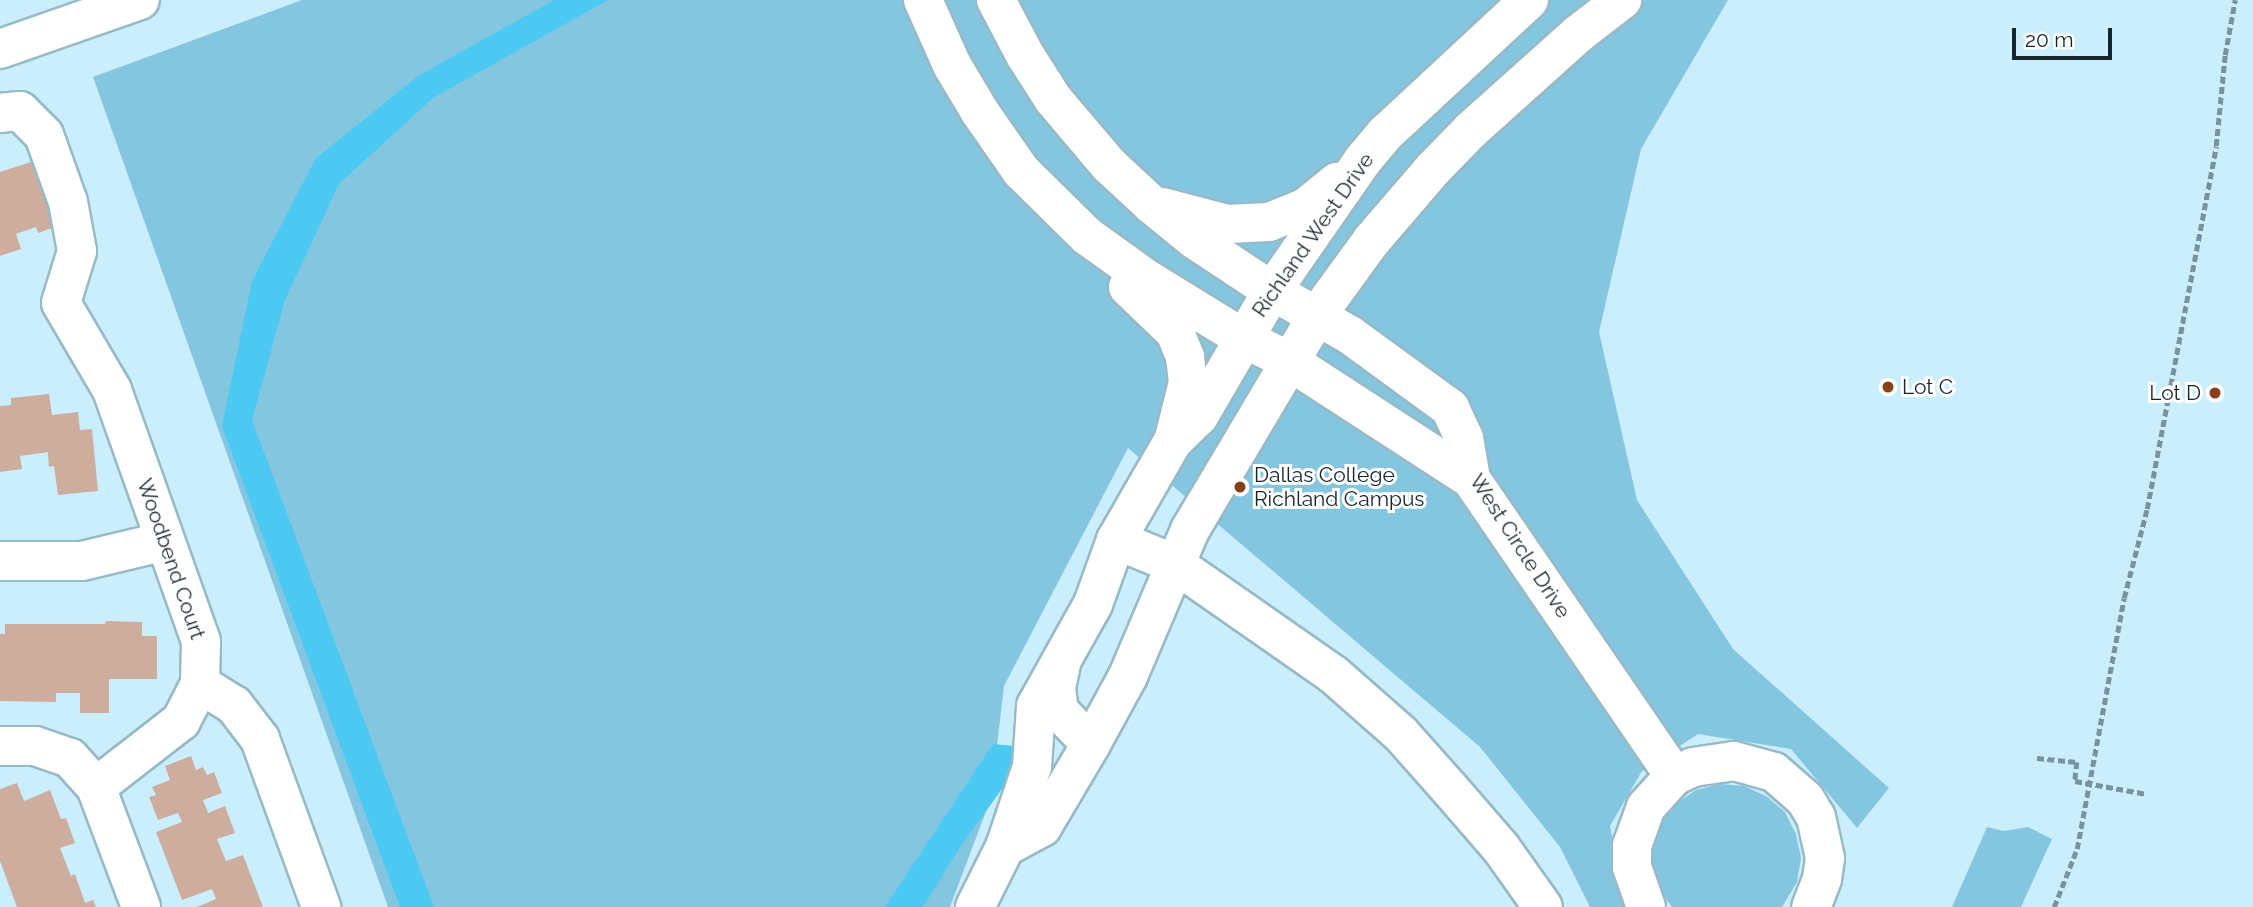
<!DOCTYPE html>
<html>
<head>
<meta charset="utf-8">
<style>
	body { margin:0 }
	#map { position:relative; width:2253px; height:907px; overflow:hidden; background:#cbeefd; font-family:Raleway,sans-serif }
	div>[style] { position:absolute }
	.green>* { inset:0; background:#84c6df }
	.water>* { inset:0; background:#4bc9f3 }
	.building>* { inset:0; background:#ccad9e }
	.path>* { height:4.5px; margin-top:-2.25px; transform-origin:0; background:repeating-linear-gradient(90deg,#79929d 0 7px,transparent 0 10.5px) }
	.roads { filter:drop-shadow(2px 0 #97bac7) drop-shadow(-2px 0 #97bac7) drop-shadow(0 2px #97bac7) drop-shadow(0 -2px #97bac7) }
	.minor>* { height:38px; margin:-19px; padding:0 19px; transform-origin:19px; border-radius:19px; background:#fff }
	.major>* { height:38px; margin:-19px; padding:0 19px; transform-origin:19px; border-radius:19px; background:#fff }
	.dots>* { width:19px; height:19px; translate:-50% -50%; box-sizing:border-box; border:4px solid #fff; border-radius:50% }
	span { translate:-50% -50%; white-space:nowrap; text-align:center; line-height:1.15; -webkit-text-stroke:6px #fff; paint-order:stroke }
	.street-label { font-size:21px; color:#17252a }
	.poi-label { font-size:21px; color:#17252a }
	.left { translate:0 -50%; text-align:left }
	.right { translate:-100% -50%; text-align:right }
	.scale { position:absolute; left:2012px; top:28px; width:100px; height:32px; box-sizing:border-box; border:4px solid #17252a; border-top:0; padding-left:9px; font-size:21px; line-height:24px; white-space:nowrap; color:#17252a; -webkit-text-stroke:5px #fff; paint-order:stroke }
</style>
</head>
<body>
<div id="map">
	<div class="green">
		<div style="clip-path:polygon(302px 0,1728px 0,1641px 149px,1599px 332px,1637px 500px,1733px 649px,1889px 788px,1857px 828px,1791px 749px,1698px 734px,1642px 771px,1610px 826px,1625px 907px,1590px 907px,1560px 847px,1480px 747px,1128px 448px,1004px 686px,991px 798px,950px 907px,388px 907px,93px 77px)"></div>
		<div style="clip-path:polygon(1720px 784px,1744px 786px,1766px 796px,1785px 812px,1796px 834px,1801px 858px,1797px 882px,1782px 907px,1672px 907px,1662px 894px,1653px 871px,1653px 847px,1661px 823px,1676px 804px,1696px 790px)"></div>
		<div style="clip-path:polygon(1987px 827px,2004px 831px,2028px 827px,2052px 839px,2021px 907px,1952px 907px)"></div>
	</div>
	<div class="water">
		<div style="clip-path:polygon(554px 0,608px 0,433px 98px,339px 184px,285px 300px,252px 420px,434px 907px,400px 907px,222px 426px,252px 281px,316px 158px,418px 76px)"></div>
		<div style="clip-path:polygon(993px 744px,1014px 746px,1020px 757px,1010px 778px,962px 844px,923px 907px,885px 907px)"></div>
	</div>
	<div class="building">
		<div style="clip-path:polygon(40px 159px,63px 224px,38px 233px,36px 227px,16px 234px,21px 249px,0 256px,0 172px)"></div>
		<div style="clip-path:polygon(49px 394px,52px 415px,78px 412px,80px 430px,92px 429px,98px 491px,58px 495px,54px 466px,49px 467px,48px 452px,20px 456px,22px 469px,0 472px,0 406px,11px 405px,11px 398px)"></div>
		<div style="clip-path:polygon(106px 621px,142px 622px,142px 636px,157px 636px,157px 679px,109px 679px,109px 713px,80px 713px,80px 693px,56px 693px,56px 702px,0 701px,0 634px,5px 634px,5px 624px,105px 624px)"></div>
		<div style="clip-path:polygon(191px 756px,196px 770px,203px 767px,207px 775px,214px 772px,222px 793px,203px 800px,208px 813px,225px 806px,235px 833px,217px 839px,226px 861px,243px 855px,263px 907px,197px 907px,216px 899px,212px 889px,182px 900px,156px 832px,182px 822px,178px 813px,158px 820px,149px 797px,156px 795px,152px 787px,170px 780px,165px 766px)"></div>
		<div style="clip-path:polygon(17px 783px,24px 801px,50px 790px,61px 819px,66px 818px,75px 843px,60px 848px,71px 876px,75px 874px,85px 903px,93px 900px,96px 907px,17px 907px,0 861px,0 789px)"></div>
	</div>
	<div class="path">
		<div style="left:2037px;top:758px;width:40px;rotate:5.7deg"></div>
		<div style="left:2077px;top:762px;width:19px;rotate:96deg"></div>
		<div style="left:2075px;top:781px;width:73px;rotate:10.2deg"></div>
		<div style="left:2054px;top:907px;width:62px;rotate:-68.4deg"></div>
		<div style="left:2077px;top:849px;width:255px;rotate:-79.4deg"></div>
		<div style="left:2124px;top:598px;width:92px;rotate:-75.5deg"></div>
		<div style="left:2147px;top:509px;width:369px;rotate:-79.2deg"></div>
		<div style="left:2216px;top:146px;width:91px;rotate:-84.4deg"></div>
		<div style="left:2225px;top:55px;width:56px;rotate:-79.7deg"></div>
	</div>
	<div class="roads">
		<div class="minor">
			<div style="left:923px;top:0;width:71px;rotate:66deg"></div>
			<div style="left:952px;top:65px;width:55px;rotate:59.2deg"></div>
			<div style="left:980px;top:112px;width:72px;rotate:55.2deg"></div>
			<div style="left:1021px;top:171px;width:93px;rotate:44.6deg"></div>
			<div style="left:1087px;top:236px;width:74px;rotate:35.6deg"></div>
			<div style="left:1147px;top:279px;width:113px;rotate:31.6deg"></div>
			<div style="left:1243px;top:338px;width:51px;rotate:26.6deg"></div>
			<div style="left:1289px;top:361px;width:217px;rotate:33deg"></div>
			<div style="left:996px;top:0;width:62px;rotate:62.2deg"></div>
			<div style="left:1025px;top:55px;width:52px;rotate:57.5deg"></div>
			<div style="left:1053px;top:99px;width:87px;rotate:49.7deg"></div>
			<div style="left:1109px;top:165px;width:59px;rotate:42.9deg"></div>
			<div style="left:1152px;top:205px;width:55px;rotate:39.1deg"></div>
			<div style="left:1195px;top:240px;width:92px;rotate:33.5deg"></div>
			<div style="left:1272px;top:291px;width:90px;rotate:29.4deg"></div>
			<div style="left:1350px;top:335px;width:124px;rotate:36.1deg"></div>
			<div style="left:1450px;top:408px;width:33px;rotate:65deg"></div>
			<div style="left:1464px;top:438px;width:42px;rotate:80.3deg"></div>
			<div style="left:1471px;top:479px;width:360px;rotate:55.6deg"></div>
			<div style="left:0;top:113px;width:20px;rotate:-6deg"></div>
			<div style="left:20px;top:111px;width:34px;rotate:45deg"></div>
			<div style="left:44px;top:135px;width:71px;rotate:70.3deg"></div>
			<div style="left:68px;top:202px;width:50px;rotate:79.6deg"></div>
			<div style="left:77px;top:251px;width:54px;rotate:107.1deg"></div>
			<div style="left:61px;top:303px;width:101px;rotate:59.6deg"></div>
			<div style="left:112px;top:390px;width:267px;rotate:70.5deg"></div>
			<div style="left:201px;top:642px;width:42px;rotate:91.4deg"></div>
			<div style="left:200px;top:684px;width:42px;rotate:117.2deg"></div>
			<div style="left:181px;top:721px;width:108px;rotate:142.2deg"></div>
			<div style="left:1162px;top:207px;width:67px;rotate:14.7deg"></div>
			<div style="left:1227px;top:224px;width:42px;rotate:-2.7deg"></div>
			<div style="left:1269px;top:222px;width:40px;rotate:-22deg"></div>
			<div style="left:1306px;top:207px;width:40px;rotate:-39deg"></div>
			<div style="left:1128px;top:287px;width:65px;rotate:43.8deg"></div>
			<div style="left:1175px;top:332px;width:27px;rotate:68deg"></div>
			<div style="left:1185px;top:357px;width:25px;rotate:83deg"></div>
			<div style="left:1188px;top:382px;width:54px;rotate:104deg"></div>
			<div style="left:1116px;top:540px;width:64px;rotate:22.1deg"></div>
			<div style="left:1175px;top:564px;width:194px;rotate:34.9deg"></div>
			<div style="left:1334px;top:675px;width:89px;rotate:41.4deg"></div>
			<div style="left:1401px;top:734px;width:72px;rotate:48.4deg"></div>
			<div style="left:1449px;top:788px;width:79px;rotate:49.1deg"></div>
			<div style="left:1501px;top:848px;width:72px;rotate:54.6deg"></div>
			<div style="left:0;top:561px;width:82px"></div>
			<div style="left:82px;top:561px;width:85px;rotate:-13.5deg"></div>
			<div style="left:1061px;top:664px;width:25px;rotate:102deg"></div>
			<div style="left:1056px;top:688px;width:23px;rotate:83deg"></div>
			<div style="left:1059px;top:711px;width:46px;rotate:45.9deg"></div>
			<div style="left:200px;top:684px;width:40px;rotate:32deg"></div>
			<div style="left:234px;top:705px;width:43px;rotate:52.6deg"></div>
			<div style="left:260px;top:739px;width:179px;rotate:70deg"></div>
			<div style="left:0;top:746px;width:35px"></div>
			<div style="left:35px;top:746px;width:37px;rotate:19deg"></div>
			<div style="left:70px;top:758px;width:39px;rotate:48deg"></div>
			<div style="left:96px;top:787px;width:128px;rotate:69.4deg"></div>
			<div style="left:1005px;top:847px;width:42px;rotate:-28.4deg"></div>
			<div style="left:1042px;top:827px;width:96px;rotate:-59.4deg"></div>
			<div style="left:1091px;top:744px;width:77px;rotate:-61.4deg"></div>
			<div style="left:1128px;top:676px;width:159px;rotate:-67deg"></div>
			<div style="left:1190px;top:530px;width:251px;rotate:-59.3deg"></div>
			<div style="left:1318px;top:314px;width:92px;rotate:-53.9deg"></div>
			<div style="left:1372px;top:240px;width:95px;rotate:-49.3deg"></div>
			<div style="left:1434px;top:168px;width:53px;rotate:-45.8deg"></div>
			<div style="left:1471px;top:130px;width:144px;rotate:-41.9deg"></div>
			<div style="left:1578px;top:34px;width:56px;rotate:-37.7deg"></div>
			<div style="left:975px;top:907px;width:67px;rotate:-63.4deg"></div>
			<div style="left:1005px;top:847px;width:84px;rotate:-71.4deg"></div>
			<div style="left:1032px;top:767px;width:61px;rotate:-86.2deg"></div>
			<div style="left:1036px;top:706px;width:117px;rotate:-60.8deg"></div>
			<div style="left:1093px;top:604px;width:68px;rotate:-70.2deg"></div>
			<div style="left:1116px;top:540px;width:114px;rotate:-60.1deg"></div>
			<div style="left:1173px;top:441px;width:36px;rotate:-44deg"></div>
			<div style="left:1199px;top:416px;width:145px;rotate:-59.7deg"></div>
			<div style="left:1272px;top:291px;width:160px;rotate:-55.2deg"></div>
			<div style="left:1363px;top:160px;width:35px;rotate:-50deg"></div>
			<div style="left:1386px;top:133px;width:195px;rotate:-42.9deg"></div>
			<div style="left:1646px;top:907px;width:42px;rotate:-109.3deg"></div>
			<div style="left:1632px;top:867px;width:21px;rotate:-90deg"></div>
			<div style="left:1632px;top:846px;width:41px;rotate:-70.3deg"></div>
			<div style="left:1646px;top:807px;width:42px;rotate:-47.9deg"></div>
			<div style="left:1674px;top:776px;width:21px;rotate:-25deg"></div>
			<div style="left:1693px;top:767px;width:41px;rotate:-8.3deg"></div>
			<div style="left:1734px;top:761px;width:41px;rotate:15.4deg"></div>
			<div style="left:1774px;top:772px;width:41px;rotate:41.1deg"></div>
			<div style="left:1805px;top:799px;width:21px;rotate:59deg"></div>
			<div style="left:1816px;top:817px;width:42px;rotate:77.6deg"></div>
			<div style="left:1825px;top:858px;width:21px;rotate:98deg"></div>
			<div style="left:1822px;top:879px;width:30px;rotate:111deg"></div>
		</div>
		<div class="major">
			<div style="left:0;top:49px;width:148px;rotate:-19.3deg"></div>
		</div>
	</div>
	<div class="dots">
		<div style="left:1888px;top:387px;background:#864118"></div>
		<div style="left:2215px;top:393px;background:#864118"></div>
		<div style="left:1240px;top:487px;background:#864118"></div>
	</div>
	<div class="street-label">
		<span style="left:1313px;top:235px;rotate:-55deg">Richland West Drive</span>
		<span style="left:1520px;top:546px;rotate:57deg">West Circle Drive</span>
		<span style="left:171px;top:559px;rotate:71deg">Woodbend Court</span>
	</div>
	<div class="poi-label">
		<span class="left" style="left:1902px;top:387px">Lot C</span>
		<span class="right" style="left:2201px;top:393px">Lot D</span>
		<span class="left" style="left:1254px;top:487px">Dallas College<br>Richland Campus</span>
	</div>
	<div class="scale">20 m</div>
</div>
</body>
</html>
